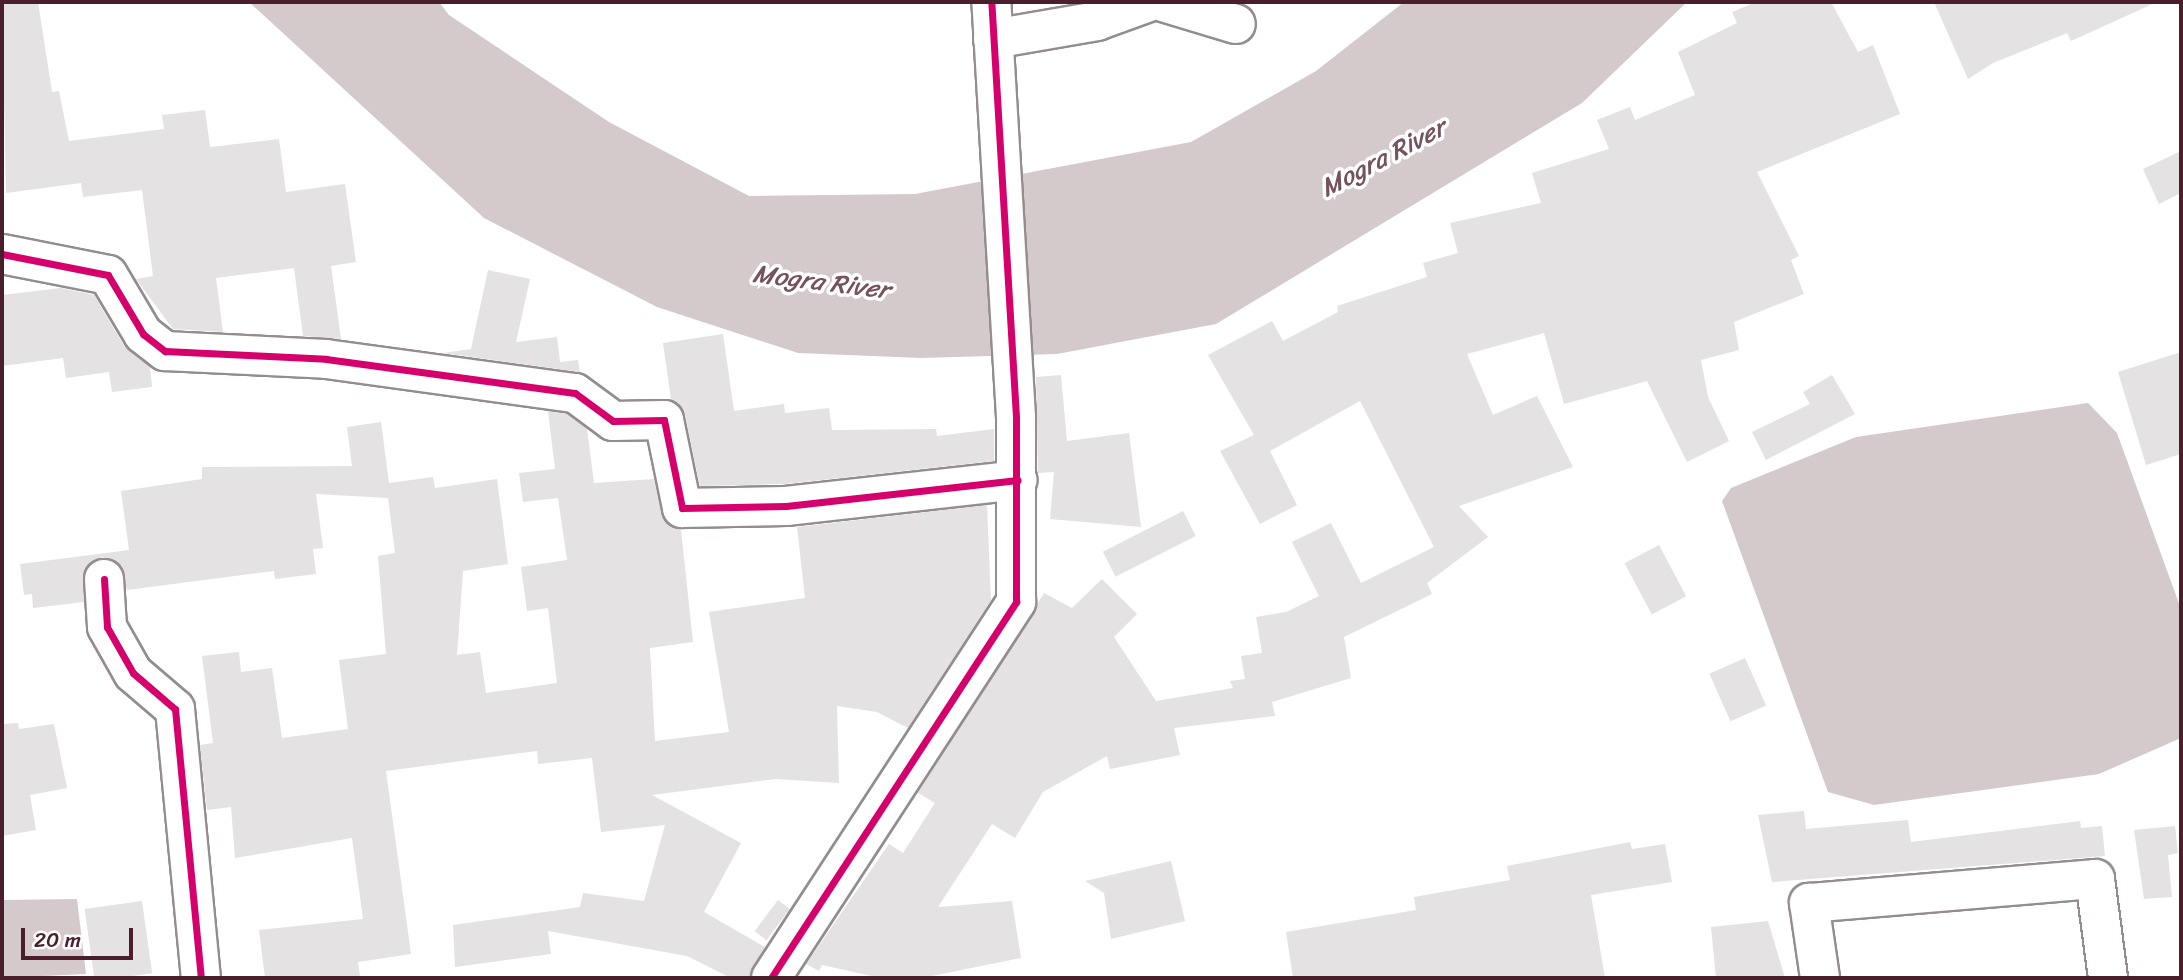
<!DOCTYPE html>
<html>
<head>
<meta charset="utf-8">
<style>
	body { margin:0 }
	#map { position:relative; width:2183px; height:980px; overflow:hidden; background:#fff; font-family:Sriracha,sans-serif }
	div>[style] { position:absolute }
	.water>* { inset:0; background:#d4cacc }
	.building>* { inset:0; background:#e4e2e3; transform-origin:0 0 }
	.roads { filter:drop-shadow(2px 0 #948c8e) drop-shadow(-2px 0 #948c8e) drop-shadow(0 2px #948c8e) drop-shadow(0 -2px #948c8e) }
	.minor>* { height:38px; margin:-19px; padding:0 19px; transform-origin:19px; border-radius:19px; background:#fff }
	.cycleway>* { height:7px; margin:-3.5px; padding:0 3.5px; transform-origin:3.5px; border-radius:3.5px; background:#d6006c }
	span { translate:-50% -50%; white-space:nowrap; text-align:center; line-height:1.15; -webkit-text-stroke:7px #fff; paint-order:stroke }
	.water-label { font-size:26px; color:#74535c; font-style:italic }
	.frame { position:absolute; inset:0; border:4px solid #4a1f2b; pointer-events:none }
	.scale { position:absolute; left:21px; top:928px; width:112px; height:32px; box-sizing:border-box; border:4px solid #4a1f2b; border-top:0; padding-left:9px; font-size:21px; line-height:24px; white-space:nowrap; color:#4a1f2b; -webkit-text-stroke:5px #fff; paint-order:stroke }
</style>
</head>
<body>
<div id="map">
	<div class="water">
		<div style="clip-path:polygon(249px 2px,439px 2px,449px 15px,609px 122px,749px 196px,915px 194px,1191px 142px,1316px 71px,1404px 2px,1687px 2px,1582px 103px,1216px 324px,1057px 354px,921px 358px,798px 353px,657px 307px,484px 218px)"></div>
		<div style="clip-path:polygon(2088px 403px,2117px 433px,2181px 609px,2181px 738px,2099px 774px,1874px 805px,1828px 792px,1722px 501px,1731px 488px,1856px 437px)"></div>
		<div style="clip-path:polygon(77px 899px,86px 974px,2px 978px,2px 900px)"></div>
	</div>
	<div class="building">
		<div style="clip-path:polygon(2px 2px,38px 2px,52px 92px,59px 91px,69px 141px,164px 129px,162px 115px,205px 110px,210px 147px,279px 139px,286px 192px,345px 184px,356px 262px,331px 266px,341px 339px,303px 336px,294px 268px,216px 278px,223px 332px,173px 329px,136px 279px,153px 276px,142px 190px,83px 197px,81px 183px,6px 193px)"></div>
		<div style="clip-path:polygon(1756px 2px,1831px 2px,1858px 52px,1873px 45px,1900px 114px,1757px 172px,1799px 256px,1791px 260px,1804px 294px,1734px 322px,1739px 350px,1701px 360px,1708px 397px,1729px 441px,1687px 462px,1647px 381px,1564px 404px,1544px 333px,1467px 354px,1493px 415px,1537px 396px,1573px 467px,1459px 506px,1488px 537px,1427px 583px,1432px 594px,1344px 637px,1351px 678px,1272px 702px,1275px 716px,1174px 728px,1180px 755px,1110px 769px,1107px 756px,1043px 792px,1015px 838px,992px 824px,938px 907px,1012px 901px,1021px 958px,922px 978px,881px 978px,822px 965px,819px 971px,806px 964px,889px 844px,903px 853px,935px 803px,918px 793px,1044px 593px,1072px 608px,1102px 579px,1137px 614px,1114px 637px,1156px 701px,1233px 688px,1230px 681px,1245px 679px,1241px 656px,1262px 653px,1256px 617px,1286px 612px,1319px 596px,1292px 542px,1331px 523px,1361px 583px,1434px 547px,1360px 401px,1270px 451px,1297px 505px,1260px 524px,1220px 451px,1254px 435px,1208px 355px,1272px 321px,1283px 341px,1338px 312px,1337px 306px,1427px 277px,1423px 263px,1458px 253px,1450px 223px,1541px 203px,1532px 173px,1609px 149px,1597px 120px,1630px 107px,1635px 120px,1695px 95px,1678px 52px,1737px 23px,1732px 12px)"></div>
		<div style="clip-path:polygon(1934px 2px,2157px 2px,2071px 41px,2067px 33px,1993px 63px,1968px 79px)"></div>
		<div style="clip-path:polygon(2181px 151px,2181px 193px,2159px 204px,2143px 169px)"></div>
		<div style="clip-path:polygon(488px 270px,530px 279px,516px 342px,557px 337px,560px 362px,578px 360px,580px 372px,443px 353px,471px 349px)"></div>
		<div style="clip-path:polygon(61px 288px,94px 295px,124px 346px,150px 367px,152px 387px,112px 392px,109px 372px,66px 378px,63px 358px,2px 366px,2px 295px)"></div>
		<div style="clip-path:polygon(723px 334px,734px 411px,784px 404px,785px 413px,829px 408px,832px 430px,936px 429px,937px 436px,994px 429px,994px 461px,785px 484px,700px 486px,685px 415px,671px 400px,663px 343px)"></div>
		<div style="clip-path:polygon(2181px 352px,2181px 454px,2146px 465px,2118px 372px)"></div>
		<div style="clip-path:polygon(1061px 375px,1067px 441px,1129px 433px,1141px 527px,1050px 519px,1054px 472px,1038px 473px,1036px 377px)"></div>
		<div style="clip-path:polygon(1832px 375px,1855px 414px,1766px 460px,1752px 432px,1810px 404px,1803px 392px)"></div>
		<div style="clip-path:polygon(548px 411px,567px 414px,587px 429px,594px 483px,654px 479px,664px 521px,681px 530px,693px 642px,650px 648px,655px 741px,729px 732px,709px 612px,805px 598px,797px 527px,987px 505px,991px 600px,908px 728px,877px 712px,837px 706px,839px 783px,776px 779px,652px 795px,741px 843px,704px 912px,765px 947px,749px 978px,731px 978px,687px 956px,548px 931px,551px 954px,455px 967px,453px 925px,580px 907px,583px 893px,644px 901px,665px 825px,601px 832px,592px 758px,538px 764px,537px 751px,386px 771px,411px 954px,358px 962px,360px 976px,265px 978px,259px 930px,363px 919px,352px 838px,235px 858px,231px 807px,207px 810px,200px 745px,213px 743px,202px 656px,239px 652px,241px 672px,272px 668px,282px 738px,348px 729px,339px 660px,386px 654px,378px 556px,395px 553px,388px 498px,316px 494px,323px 548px,313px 549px,316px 574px,275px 579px,274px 571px,127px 590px,122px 566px,102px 557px,84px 570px,84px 602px,33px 608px,32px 594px,24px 595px,20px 564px,129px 550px,121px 491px,202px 479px,202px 467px,352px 466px,347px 427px,381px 422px,389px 483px,433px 477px,435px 488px,497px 479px,508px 564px,463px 571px,457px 655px,480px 652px,486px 693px,557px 683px,548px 608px,527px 611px,521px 567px,567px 560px,558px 498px,523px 502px,519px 473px,555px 469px)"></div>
		<div style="left:1183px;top:511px;width:28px;height:90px;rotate:63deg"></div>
		<div style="left:1659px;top:545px;width:58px;height:39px;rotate:62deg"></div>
		<div style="left:1745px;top:658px;width:52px;height:39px;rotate:66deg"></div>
		<div style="clip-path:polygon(18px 723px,19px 729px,54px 724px,67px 788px,30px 795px,36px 830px,2px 836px,2px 724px)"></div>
		<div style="clip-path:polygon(1804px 811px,1806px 829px,1908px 820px,1911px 842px,2080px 821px,2081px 828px,2102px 826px,2105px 856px,1772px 882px,1758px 815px)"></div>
		<div style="clip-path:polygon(2175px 826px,2178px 853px,2168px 855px,2172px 897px,2144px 899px,2134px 830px)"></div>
		<div style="clip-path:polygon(1630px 842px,1632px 849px,1665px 844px,1672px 882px,1591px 895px,1605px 978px,1293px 978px,1286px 932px,1416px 910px,1414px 897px,1510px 880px,1507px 866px)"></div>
		<div style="clip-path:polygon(1171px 861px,1185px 921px,1111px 939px,1104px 893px,1085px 881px)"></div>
		<div style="left:778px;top:900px;width:15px;height:39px;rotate:37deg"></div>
		<div style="left:142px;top:901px;width:73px;height:58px;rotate:82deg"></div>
		<div style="clip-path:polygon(1768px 921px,1785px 978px,1716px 978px,1711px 927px)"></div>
	</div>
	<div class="roads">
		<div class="minor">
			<div style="left:1163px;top:2px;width:76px;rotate:16.8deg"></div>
			<div style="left:993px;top:39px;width:106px;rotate:-9.8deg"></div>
			<div style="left:1097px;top:21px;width:55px;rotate:-20.1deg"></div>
			<div style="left:2px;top:254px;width:108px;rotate:11.2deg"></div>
			<div style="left:108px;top:275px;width:69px;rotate:59.3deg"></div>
			<div style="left:143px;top:334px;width:28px;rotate:38deg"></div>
			<div style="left:165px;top:351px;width:161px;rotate:2.8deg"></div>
			<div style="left:326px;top:359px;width:251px;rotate:7.8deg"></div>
			<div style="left:575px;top:393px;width:47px;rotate:36.4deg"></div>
			<div style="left:613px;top:421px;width:51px;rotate:-1.1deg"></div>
			<div style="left:664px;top:420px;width:90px;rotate:78.4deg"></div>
			<div style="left:682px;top:508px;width:104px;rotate:-1.1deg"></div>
			<div style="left:786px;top:506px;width:233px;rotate:-6.4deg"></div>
			<div style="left:104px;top:579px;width:48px;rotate:86.4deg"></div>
			<div style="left:107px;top:627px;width:53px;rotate:60.5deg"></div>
			<div style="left:133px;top:673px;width:55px;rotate:40.6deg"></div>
			<div style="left:175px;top:709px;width:270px;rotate:84.5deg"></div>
			<div style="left:771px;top:978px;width:449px;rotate:-56.9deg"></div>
			<div style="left:1016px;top:602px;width:185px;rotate:-90deg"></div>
			<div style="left:1016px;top:417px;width:416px;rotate:-93.4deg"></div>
			<div style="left:1820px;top:978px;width:76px;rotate:-98.3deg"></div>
			<div style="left:1809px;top:903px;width:287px;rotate:-4.8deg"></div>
			<div style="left:2095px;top:879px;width:100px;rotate:82.5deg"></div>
		</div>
	</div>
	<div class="cycleway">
		<div style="left:2px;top:254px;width:108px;rotate:11.2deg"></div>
		<div style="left:108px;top:275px;width:69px;rotate:59.3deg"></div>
		<div style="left:143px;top:334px;width:28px;rotate:38deg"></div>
		<div style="left:165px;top:351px;width:161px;rotate:2.8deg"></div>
		<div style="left:326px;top:359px;width:251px;rotate:7.8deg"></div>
		<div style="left:575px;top:393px;width:47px;rotate:36.4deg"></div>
		<div style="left:613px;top:421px;width:51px;rotate:-1.1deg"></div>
		<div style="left:664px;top:420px;width:90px;rotate:78.4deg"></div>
		<div style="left:682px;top:508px;width:104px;rotate:-1.1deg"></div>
		<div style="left:786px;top:506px;width:233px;rotate:-6.4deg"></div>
		<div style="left:104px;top:579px;width:48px;rotate:86.4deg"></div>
		<div style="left:107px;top:627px;width:53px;rotate:60.5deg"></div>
		<div style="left:133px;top:673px;width:55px;rotate:40.6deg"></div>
		<div style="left:175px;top:709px;width:270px;rotate:84.5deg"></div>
		<div style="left:771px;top:978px;width:449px;rotate:-56.9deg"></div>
		<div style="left:1016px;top:602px;width:185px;rotate:-90deg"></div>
		<div style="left:1016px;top:417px;width:416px;rotate:-93.4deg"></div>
	</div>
	<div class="water-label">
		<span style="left:1383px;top:158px;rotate:-28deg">Mogra River</span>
		<span style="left:821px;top:282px;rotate:7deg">Mogra River</span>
	</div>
	<div class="frame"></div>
	<div class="scale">20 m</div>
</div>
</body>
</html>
